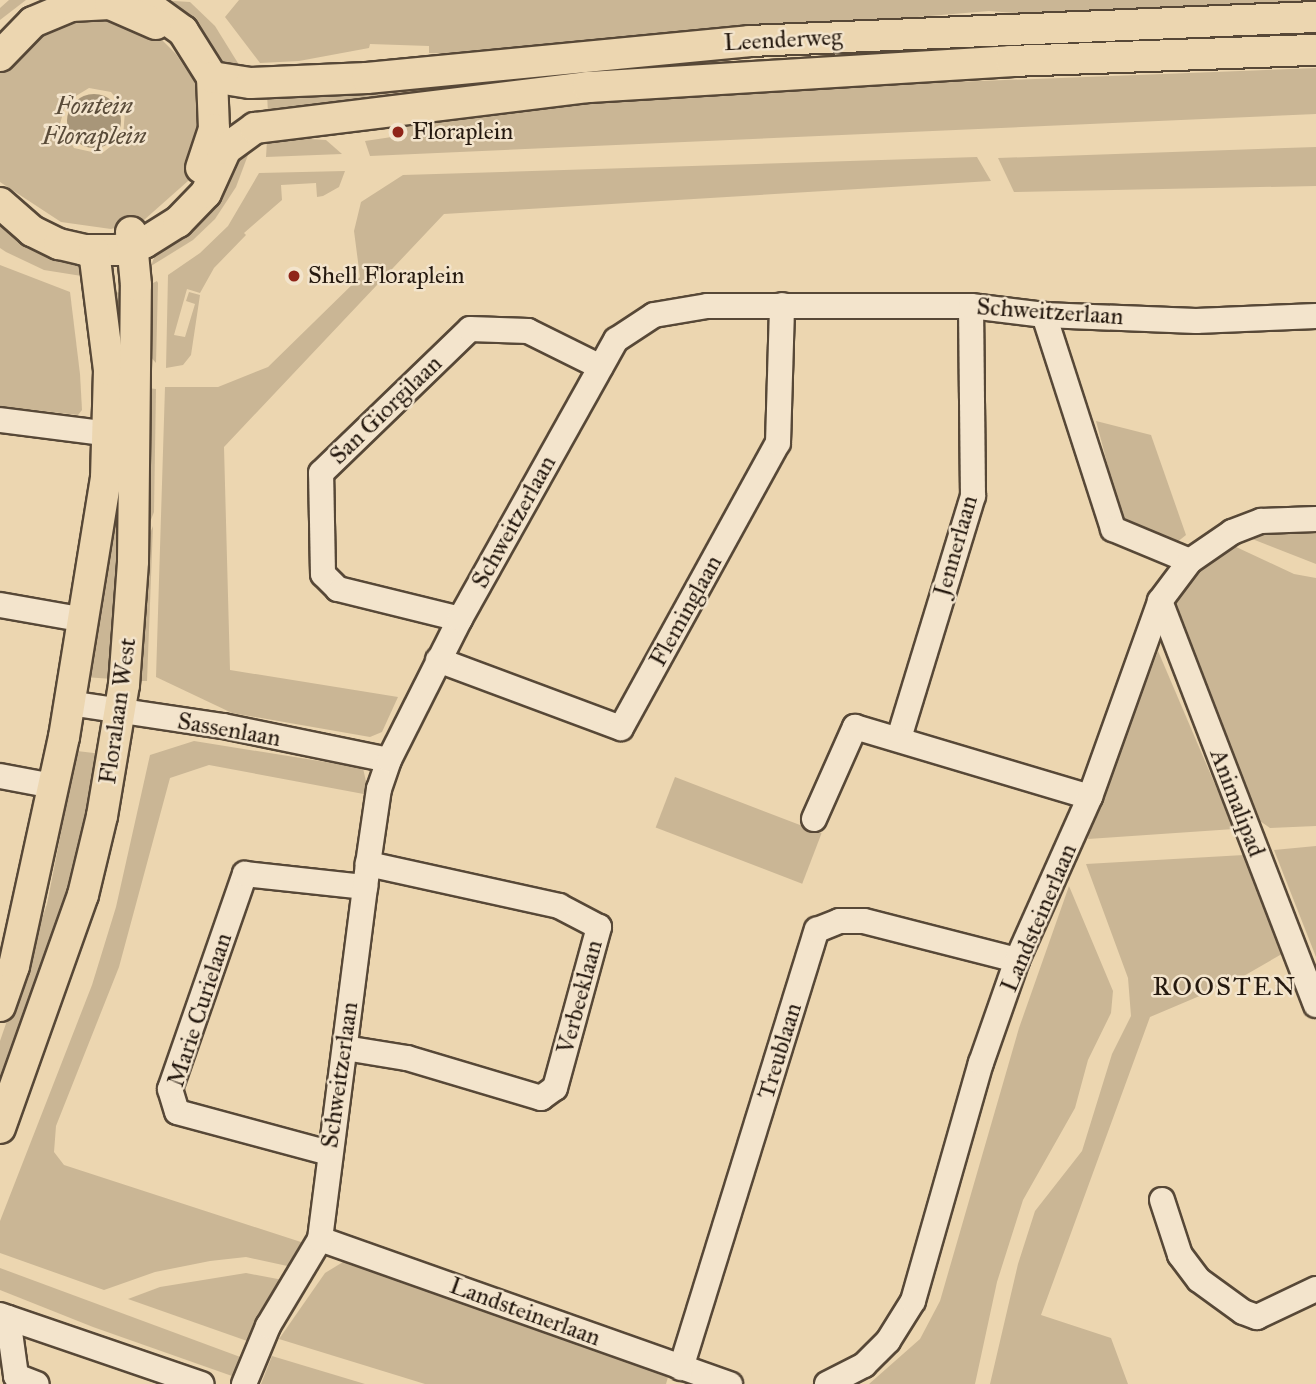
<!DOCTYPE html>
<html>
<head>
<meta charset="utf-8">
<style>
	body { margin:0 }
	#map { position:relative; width:1316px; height:1384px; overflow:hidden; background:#ecd6b0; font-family:"IM FELL Great Primer",serif }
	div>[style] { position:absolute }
	.green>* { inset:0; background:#cab695; transform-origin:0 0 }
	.water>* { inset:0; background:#a89679 }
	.round { border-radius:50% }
	.roads { filter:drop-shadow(2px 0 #574837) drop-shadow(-2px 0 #574837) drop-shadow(0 2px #574837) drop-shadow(0 -2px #574837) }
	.minor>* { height:24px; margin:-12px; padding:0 12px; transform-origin:12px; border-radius:12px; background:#f3e4cc }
	.major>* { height:30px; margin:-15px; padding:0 15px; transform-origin:15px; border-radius:15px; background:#ecd6b0 }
	.dots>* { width:19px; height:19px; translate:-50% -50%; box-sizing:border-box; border:4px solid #f3e4cc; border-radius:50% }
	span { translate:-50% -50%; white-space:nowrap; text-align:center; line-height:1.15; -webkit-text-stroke:5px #f3e4cc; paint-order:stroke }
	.street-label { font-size:24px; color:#25190f }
	.poi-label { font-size:24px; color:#25190f }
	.left { translate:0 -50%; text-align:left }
	.water-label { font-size:26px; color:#594b39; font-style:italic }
	.neighbourhood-label { font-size:26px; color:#25190f; letter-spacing:2px }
</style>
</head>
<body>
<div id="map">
	<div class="green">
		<div style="clip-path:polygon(9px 0,26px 0,0 20px,0 8px)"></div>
		<div style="clip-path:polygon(158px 0,190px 2px,215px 26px,241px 68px,219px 63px)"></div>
		<div style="clip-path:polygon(239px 0,1316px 0,1316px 7px,1040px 15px,989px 11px,477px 54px,429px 53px,429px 46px,370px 44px,369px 48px,299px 61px,260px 63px,225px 17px)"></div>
		<div style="clip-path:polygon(evenodd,85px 11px,154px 32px,176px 54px,203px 95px,195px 170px,188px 181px,144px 220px,111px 229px,61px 222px,0 182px,0 66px,22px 39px,85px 11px,89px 88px,111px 92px,125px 110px,123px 137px,101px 154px,74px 148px,60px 124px,66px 102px,89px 88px)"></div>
		<div style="clip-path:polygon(1316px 68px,1316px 114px,370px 156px,365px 141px,405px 135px,405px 128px,447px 113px,646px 94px)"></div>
		<div style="clip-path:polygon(539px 69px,540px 80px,268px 112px,267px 95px)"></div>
		<div style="clip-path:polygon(277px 137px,326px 140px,342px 154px,266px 157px,267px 140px)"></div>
		<div style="clip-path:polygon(251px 147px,236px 187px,215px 219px,193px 240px,151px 266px,156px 252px,234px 160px)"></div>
		<div style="clip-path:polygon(1316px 147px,1316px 186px,1014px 192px,998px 158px)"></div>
		<div style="clip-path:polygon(977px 157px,991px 181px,444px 214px,224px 447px,230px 670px,398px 697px,382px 732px,370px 737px,232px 713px,156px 677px,165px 387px,218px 387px,268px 367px,360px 277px,354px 231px,361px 202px,403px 175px)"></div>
		<div style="clip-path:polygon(345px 171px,339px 187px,323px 196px,317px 197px,316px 183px,281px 185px,282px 200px,244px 233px,246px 235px,214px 268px,200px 293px,187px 289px,174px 335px,185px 337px,195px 304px,186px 301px,189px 292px,200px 295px,191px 355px,183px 365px,166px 368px,168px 275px,200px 253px,228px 226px,259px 173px)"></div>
		<div style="clip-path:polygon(0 217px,75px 262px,88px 277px,44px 270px,6px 252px,0 248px)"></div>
		<div style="clip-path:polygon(0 265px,70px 292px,80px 374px,82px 410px,78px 415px,0 406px)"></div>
		<div style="clip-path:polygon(157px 281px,158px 283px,156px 363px,149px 355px,149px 285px)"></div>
		<div style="clip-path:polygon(124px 292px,126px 423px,113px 679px,84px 677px,108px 293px)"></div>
		<div style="clip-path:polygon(147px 388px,156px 389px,154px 512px,144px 538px)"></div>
		<div style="clip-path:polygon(1096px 421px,1151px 435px,1186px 535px,1176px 543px,1122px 519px)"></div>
		<div style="clip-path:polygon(153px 526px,147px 681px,132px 681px,140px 557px)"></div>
		<div style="clip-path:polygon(1273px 529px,1316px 529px,1316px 564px,1242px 535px)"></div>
		<div style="clip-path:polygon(1234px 546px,1294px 574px,1316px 578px,1316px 826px,1270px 828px,1260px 821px,1180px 624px,1175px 604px,1178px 589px,1208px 559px)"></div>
		<div style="clip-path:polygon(1158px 651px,1234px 829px,1088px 839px,1089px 833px)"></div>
		<div style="clip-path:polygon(194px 741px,363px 768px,369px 795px,209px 765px,170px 778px,119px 967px,56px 1126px,54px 1152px,64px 1165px,304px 1243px,292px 1267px,246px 1257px,210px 1261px,155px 1272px,104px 1290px,0 1253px,0 1221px,92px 985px,116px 907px,150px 755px)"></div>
		<div style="clip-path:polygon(77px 751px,102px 754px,73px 891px,0 1099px,0 1041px,47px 904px)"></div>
		<div style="left:675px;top:777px;width:157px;height:54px;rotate:21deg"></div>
		<div style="clip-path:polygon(1316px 846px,1316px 957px,1274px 850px)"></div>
		<div style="clip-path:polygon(1244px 855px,1287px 951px,1235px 981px,1150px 1017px,1041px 1315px,1111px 1338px,1128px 1384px,990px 1384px,1018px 1264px,1035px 1211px,1082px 1151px,1112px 1054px,1131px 1016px,1128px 978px,1086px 864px)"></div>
		<div style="clip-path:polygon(1069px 886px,1113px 991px,1111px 1013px,1088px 1060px,1075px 1108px,1023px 1200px,997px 1282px,975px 1384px,869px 1384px,920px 1339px,940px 1301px,1019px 1028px)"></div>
		<div style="clip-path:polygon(343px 1262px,668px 1377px,666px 1384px,425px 1384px,279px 1339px,325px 1273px)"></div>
		<div style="clip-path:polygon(0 1268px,243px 1358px,232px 1376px,93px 1327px,0 1290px)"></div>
		<div style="clip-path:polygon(246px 1273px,283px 1280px,250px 1342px,128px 1299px,160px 1287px)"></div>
		<div style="clip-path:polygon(272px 1356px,365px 1384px,261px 1384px)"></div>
	</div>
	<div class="water">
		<div class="round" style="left:67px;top:94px;width:54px;height:54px"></div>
	</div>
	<div class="roads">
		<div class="minor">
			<div style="left:1044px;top:315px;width:225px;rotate:72.1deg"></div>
			<div style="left:1113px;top:529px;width:83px;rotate:22.6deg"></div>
			<div style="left:0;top:420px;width:112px;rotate:7.2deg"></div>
			<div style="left:1160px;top:601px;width:433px;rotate:68.9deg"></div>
			<div style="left:0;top:605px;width:86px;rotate:10deg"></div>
			<div style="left:460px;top:619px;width:126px;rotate:-166.2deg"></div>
			<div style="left:338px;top:589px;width:21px;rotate:-135deg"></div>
			<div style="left:323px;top:574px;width:101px;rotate:-91.1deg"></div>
			<div style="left:321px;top:473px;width:207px;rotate:-44deg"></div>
			<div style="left:470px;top:329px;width:58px;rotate:2deg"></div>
			<div style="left:528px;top:331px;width:81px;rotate:26.3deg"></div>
			<div style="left:438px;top:660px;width:195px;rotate:20.4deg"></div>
			<div style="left:621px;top:728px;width:325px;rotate:-61.2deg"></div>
			<div style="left:778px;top:443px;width:138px;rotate:-88.3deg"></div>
			<div style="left:69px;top:703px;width:156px;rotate:8.5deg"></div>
			<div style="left:223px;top:726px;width:169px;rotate:11.6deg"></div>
			<div style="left:899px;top:738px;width:253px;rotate:-73deg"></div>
			<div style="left:973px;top:496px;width:190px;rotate:-90.6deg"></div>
			<div style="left:0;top:776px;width:54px;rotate:10.7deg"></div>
			<div style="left:814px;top:819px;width:101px;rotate:-66deg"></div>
			<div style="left:855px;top:727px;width:245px;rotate:16.6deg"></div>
			<div style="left:345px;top:1048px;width:63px;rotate:9.2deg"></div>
			<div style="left:407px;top:1058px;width:140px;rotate:16.6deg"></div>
			<div style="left:541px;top:1098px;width:17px;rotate:-36deg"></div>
			<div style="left:555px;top:1088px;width:167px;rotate:-74.7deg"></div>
			<div style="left:599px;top:927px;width:45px;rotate:-152.3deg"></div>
			<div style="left:559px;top:906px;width:196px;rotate:-167.6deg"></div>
			<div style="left:329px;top:1153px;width:157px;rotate:-164.9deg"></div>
			<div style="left:177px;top:1112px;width:24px;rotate:-107deg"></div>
			<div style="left:170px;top:1089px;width:228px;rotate:-70.8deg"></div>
			<div style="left:245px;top:874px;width:121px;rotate:6.2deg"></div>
			<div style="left:1162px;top:1200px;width:58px;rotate:71.9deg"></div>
			<div style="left:1180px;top:1255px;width:31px;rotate:53deg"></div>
			<div style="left:1199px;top:1280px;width:54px;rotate:36deg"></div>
			<div style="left:1243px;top:1312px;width:15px;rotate:20deg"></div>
			<div style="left:1257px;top:1317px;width:65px;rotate:-25.4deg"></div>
			<div style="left:320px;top:1239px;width:435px;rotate:19.5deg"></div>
			<div style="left:0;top:1315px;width:213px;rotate:18.9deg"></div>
			<div style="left:8px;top:1318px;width:59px;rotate:82.1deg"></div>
			<div style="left:16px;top:1376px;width:22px;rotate:21deg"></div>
			<div style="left:681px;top:1368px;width:459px;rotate:-72.8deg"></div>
			<div style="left:817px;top:930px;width:24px;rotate:-22deg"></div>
			<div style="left:839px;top:921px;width:25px"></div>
			<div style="left:864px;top:921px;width:158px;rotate:14.3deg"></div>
			<div style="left:244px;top:1384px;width:63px;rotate:-67.5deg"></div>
			<div style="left:268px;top:1326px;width:101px;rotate:-59.1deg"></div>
			<div style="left:320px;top:1239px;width:378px;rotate:-82.7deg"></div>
			<div style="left:368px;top:864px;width:76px;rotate:-81.7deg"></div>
			<div style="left:379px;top:789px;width:31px;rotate:-71deg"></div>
			<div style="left:389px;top:760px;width:158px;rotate:-63.3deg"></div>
			<div style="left:460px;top:619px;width:320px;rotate:-60.8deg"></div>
			<div style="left:616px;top:340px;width:45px;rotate:-33.3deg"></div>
			<div style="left:654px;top:315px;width:54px;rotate:-9.6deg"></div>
			<div style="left:707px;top:306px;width:264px"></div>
			<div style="left:971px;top:306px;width:74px;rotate:7deg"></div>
			<div style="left:1044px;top:315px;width:152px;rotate:2.3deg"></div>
			<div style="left:1196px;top:321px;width:120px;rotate:-2.4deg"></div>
			<div style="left:827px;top:1384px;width:42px;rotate:-27.2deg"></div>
			<div style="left:864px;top:1365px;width:34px;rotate:-45deg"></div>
			<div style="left:888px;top:1341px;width:47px;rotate:-58deg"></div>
			<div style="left:913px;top:1301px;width:248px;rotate:-74.1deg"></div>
			<div style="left:981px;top:1063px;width:109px;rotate:-70.7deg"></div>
			<div style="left:1017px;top:960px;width:179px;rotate:-65.9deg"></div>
			<div style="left:1090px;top:797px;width:208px;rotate:-70.3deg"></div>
			<div style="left:1160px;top:601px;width:50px;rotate:-53.1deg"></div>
			<div style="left:1190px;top:561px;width:51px;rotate:-34.6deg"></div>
			<div style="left:1232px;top:532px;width:31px;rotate:-21deg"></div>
			<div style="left:1261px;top:521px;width:55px;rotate:-2.1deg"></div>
		</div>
		<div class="major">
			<div style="left:140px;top:0;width:53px;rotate:35.8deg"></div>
			<div style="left:183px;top:31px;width:54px;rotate:57.8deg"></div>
			<div style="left:212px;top:77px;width:52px;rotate:87.8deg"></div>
			<div style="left:214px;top:129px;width:41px;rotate:108.4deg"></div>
			<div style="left:0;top:56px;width:47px;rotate:-45.9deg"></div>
			<div style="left:33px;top:22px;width:41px;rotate:-22.8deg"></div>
			<div style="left:71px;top:6px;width:39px;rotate:-3deg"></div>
			<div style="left:110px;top:4px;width:50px;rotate:23.5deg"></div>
			<div style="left:212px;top:77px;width:39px;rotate:9deg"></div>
			<div style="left:251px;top:83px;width:116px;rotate:-2.5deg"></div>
			<div style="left:367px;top:78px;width:385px;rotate:-5.5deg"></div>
			<div style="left:750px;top:41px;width:567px;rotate:-2.43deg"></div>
			<div style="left:0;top:203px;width:43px;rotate:41.2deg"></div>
			<div style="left:32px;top:231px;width:30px;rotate:26deg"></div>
			<div style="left:59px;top:244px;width:26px;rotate:13deg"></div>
			<div style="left:84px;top:250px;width:33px"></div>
			<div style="left:117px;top:250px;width:28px;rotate:-15deg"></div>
			<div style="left:144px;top:243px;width:40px;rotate:-32deg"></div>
			<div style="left:178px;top:222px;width:40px;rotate:-46deg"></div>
			<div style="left:206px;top:193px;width:48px;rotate:-65.6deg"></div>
			<div style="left:226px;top:149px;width:36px;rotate:-36deg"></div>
			<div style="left:255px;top:128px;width:336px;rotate:-7deg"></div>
			<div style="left:588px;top:87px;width:424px;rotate:-3.5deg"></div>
			<div style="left:1011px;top:61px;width:305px;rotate:-2.1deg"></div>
			<div style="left:0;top:1006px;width:42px;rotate:-70.7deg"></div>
			<div style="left:14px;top:966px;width:234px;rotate:-77.7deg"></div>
			<div style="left:64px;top:737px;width:262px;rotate:-80.8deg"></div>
			<div style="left:106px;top:478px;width:108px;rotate:-88.4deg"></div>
			<div style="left:109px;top:370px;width:120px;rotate:-97.2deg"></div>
			<div style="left:0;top:1128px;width:247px;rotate:-70.4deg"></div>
			<div style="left:83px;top:895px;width:81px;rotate:-76.5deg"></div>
			<div style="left:102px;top:816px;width:133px;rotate:-80.5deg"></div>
			<div style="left:124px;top:685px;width:124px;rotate:-85.8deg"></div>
			<div style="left:133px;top:561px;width:276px;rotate:-89.4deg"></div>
			<div style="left:136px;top:285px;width:53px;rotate:-95.4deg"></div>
		</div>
	</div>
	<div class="dots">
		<div style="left:398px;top:132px;background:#8f2418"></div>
		<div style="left:294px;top:276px;background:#8f2418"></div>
	</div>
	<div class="street-label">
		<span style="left:783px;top:40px;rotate:-3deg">Leenderweg</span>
		<span style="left:1050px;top:312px;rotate:4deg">Schweitzerlaan</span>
		<span style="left:386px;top:410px;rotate:-44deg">San Giorgilaan</span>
		<span style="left:514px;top:522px;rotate:-61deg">Schweitzerlaan</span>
		<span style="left:956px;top:546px;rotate:-74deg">Jennerlaan</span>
		<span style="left:686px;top:611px;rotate:-61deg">Fleminglaan</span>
		<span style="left:118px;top:711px;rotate:-82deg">Floralaan West</span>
		<span style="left:229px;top:730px;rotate:10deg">Sassenlaan</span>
		<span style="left:1237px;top:803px;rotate:69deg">Animalipad</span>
		<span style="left:1039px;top:918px;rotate:-67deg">Landsteinerlaan</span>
		<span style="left:580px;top:997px;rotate:-75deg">Verbeeklaan</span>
		<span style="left:200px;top:1010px;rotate:-72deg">Marie Curielaan</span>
		<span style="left:780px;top:1051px;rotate:-73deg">Treublaan</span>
		<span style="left:340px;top:1075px;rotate:-82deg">Schweitzerlaan</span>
		<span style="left:525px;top:1312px;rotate:20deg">Landsteinerlaan</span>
	</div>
	<div class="poi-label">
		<span class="left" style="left:412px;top:132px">Floraplein</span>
		<span class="left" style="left:308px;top:276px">Shell Floraplein</span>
	</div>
	<div class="water-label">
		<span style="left:94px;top:121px">Fontein<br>Floraplein</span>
	</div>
	<div class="neighbourhood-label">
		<span style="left:1225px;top:987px">ROOSTEN</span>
	</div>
</div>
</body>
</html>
